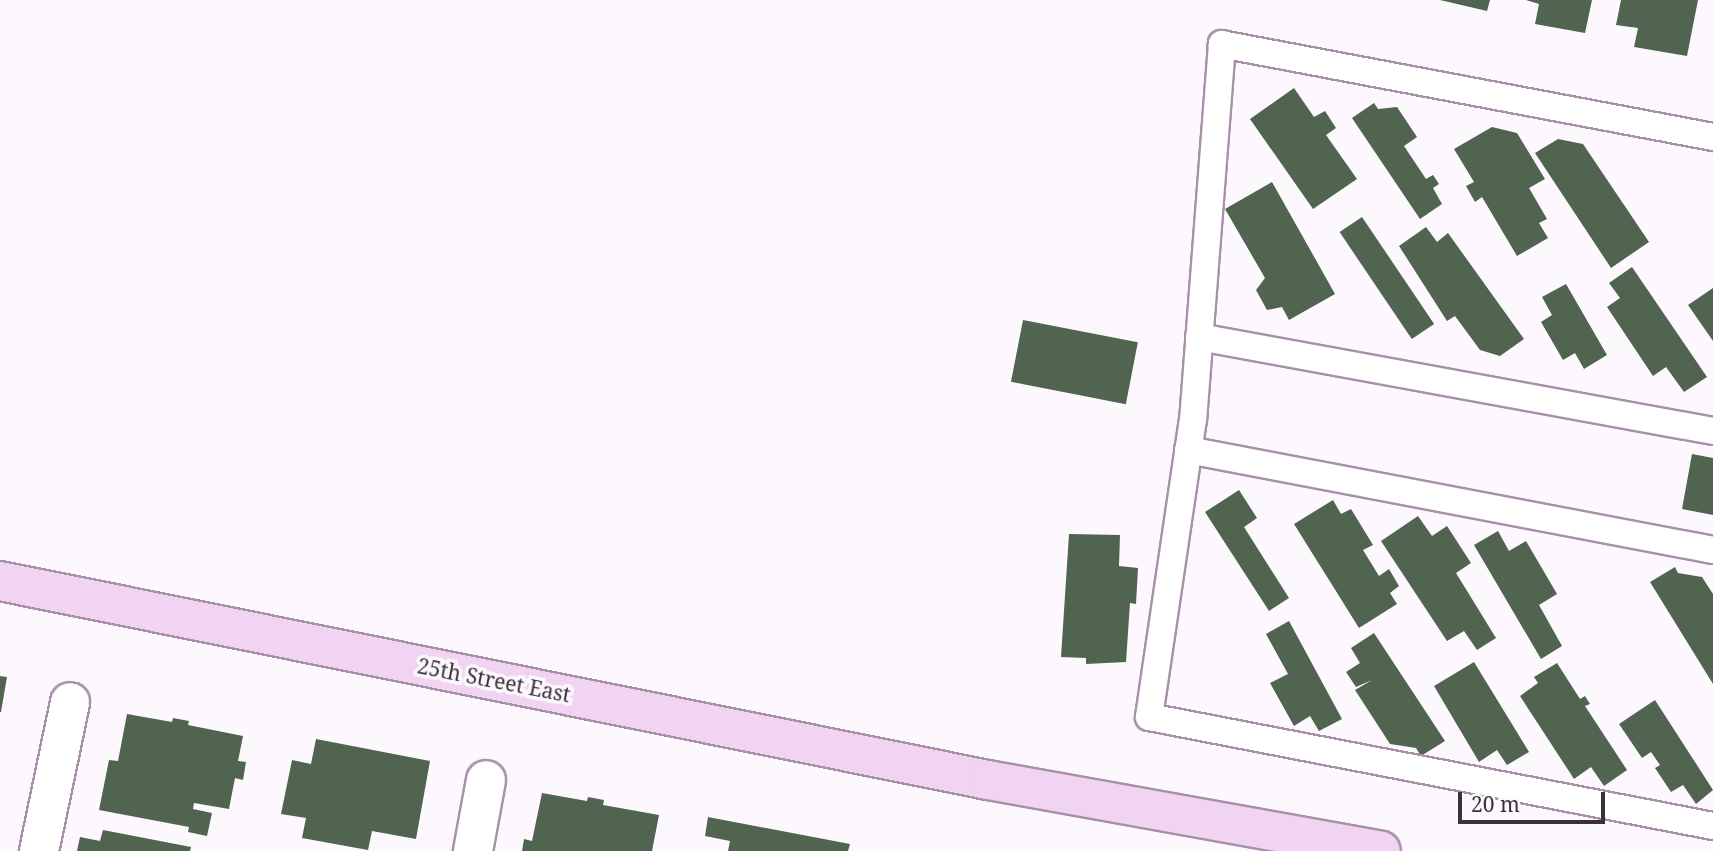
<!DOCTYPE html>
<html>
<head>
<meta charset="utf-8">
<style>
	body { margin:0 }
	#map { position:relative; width:1713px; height:851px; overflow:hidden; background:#fdf8fd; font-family:"Noto Serif",serif }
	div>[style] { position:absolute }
	.building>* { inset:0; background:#506450; transform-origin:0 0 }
	.roads { filter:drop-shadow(2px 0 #a791a7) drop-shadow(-2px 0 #a791a7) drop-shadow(0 2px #a791a7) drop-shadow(0 -2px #a791a7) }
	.lane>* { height:26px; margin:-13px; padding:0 13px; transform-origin:13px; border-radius:13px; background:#fff }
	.street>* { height:38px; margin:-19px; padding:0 19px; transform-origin:19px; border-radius:19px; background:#fff }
	.secondary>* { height:38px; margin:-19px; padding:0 19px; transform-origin:19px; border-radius:19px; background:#f0d4f1 }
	span { translate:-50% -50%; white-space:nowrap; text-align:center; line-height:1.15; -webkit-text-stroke:7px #fdf8fd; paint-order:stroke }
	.street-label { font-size:21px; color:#3a313a }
	.scale { position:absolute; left:1458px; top:792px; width:147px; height:32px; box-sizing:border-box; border:4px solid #3a313a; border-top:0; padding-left:9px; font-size:21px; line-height:24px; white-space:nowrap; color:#3a313a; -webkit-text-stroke:5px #fdf8fd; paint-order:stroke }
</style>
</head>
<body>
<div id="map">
	<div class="building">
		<div style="clip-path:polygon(1440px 0,1490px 0,1487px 11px)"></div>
		<div style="clip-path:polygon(1526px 0,1592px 0,1585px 33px,1535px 24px,1539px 4px)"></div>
		<div style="clip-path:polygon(1621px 0,1698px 0,1687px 56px,1634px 47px,1638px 28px,1616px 25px)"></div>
		<div style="clip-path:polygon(1294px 88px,1314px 117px,1325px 111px,1336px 128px,1326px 135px,1357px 179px,1313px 209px,1250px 119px)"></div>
		<div style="clip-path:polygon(1374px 103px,1378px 109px,1397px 107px,1417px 137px,1404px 146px,1426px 179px,1433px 175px,1439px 184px,1433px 188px,1442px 204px,1420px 219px,1352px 118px)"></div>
		<div style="clip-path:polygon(1492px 127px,1517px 133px,1545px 179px,1529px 188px,1547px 219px,1539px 223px,1548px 238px,1517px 256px,1482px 197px,1475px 202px,1466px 186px,1474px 182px,1454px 149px)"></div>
		<div style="clip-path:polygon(1558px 139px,1583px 144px,1649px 242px,1611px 268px,1535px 153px)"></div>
		<div style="clip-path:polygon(1272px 182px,1335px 294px,1289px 320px,1282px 307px,1267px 310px,1256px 290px,1265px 278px,1225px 209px)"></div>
		<div style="left:1362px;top:217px;width:129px;height:27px;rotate:56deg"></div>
		<div style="clip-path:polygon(1426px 227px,1437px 242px,1448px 233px,1524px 339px,1500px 356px,1480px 350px,1455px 316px,1447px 321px,1399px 246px)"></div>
		<div style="clip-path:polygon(1632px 267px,1707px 377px,1684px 392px,1666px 367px,1653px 376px,1607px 307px,1620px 298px,1609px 283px)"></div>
		<div style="clip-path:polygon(1566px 284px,1607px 355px,1584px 369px,1575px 353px,1563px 360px,1541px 322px,1552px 315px,1542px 297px)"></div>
		<div style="clip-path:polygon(1713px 288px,1713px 341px,1688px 305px)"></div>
		<div style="left:1023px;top:320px;width:117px;height:63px;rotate:11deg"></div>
		<div style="clip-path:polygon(1692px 454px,1713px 458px,1713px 515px,1682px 509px)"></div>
		<div style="clip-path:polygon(1239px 490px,1257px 518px,1244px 527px,1289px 598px,1269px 611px,1205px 512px)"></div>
		<div style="clip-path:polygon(1333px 500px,1341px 514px,1351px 509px,1373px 545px,1363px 550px,1379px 576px,1389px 569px,1399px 586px,1390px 593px,1397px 604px,1359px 628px,1294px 524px)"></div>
		<div style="clip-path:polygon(1418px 516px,1432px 536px,1447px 526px,1471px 563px,1456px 573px,1496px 638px,1477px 650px,1464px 631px,1447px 641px,1381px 541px)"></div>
		<div style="clip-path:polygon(1498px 531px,1509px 551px,1526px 541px,1557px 594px,1539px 605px,1562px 646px,1541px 659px,1474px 545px)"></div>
		<div style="clip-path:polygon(1069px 534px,1120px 535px,1119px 566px,1138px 568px,1136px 604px,1130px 603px,1126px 662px,1086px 664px,1086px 658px,1061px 657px)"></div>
		<div style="clip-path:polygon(1675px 567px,1678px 573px,1702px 577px,1713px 594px,1713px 684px,1650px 582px)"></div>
		<div style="clip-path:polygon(1289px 621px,1342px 719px,1319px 731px,1310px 716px,1294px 726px,1270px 683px,1288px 674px,1266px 634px)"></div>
		<div style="clip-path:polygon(1374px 633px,1445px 741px,1421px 756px,1416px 748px,1390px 744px,1355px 690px,1372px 680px,1356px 687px,1346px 672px,1360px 663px,1351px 648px)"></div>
		<div style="clip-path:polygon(1474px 662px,1529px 752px,1507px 765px,1497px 750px,1479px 762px,1434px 686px)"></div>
		<div style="clip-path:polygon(1557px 663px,1580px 699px,1585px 696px,1590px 704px,1585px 706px,1627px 770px,1604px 786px,1591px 767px,1574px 779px,1520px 696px,1538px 683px,1534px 677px)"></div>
		<div style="clip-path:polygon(0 676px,7px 677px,1px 712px,0 712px)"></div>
		<div style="clip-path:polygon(1655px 700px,1713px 790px,1696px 804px,1683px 785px,1671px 792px,1655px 768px,1660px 765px,1651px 752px,1642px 758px,1619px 724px)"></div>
		<div style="clip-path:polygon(127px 714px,172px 722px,173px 718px,189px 721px,188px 725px,243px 736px,238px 761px,246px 762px,243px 780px,235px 778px,229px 809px,194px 803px,193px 809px,212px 813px,207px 836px,188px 832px,189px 827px,99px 810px,109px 760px,118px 761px)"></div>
		<div style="clip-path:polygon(316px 739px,430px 761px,416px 839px,372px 831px,368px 850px,302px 838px,306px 818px,281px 814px,292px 760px,311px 764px)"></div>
		<div style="clip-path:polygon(542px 793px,587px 801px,588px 797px,604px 800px,603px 805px,659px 815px,652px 851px,522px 851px,524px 839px,532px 841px)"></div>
		<div style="clip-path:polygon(708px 817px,850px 844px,848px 851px,728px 851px,730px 841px,705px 836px)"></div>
		<div style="clip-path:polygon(103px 830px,191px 847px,190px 851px,77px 851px,80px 837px,100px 841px)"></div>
	</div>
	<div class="roads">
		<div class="lane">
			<div style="left:1713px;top:137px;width:500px;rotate:-169.3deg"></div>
			<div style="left:1222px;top:44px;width:376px;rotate:94.4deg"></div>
			<div style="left:1193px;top:419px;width:301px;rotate:98.4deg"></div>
			<div style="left:1149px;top:717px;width:574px;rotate:10.94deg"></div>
			<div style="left:1199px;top:337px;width:523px;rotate:10.36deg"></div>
			<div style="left:1188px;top:450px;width:534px;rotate:10.78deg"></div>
		</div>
		<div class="street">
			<div style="left:39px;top:851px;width:152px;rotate:-78.2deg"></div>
			<div style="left:473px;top:851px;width:72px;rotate:-79.6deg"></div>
		</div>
		<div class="secondary">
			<div style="left:0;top:581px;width:1008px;rotate:11.39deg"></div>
			<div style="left:988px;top:780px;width:399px;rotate:10.2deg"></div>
		</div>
	</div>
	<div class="street-label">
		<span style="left:494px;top:680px;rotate:11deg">25th Street East</span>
	</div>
	<div class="scale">20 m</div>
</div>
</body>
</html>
